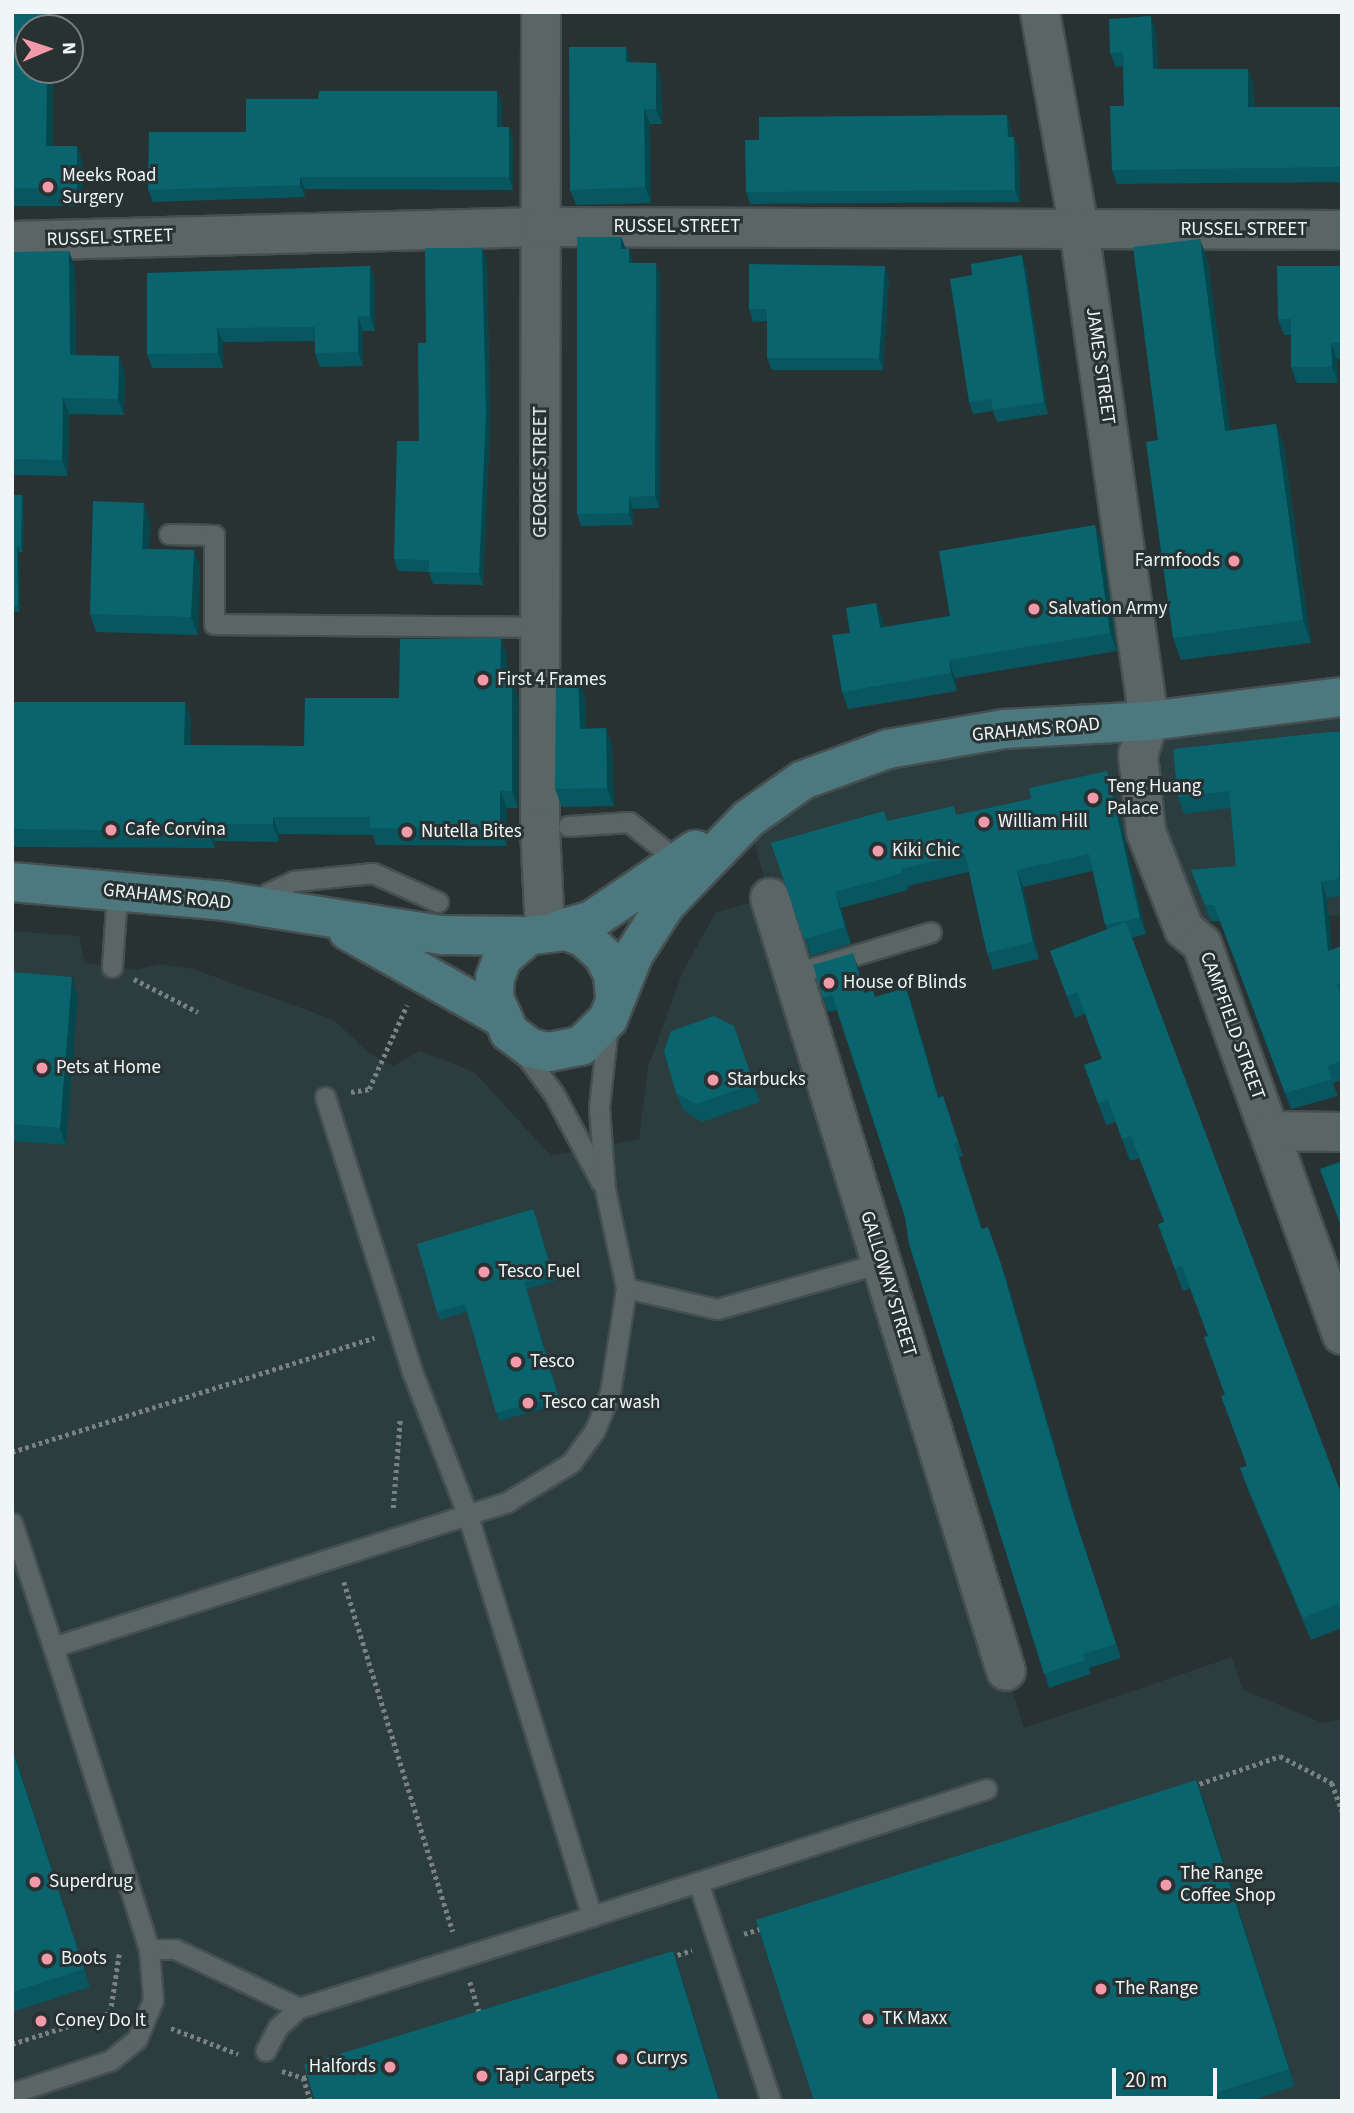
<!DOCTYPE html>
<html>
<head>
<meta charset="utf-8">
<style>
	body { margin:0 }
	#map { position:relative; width:1354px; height:2113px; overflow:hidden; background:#283233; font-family:"Source Sans 3",sans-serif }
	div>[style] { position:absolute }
	.built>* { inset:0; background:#2b3d3f }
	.path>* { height:4.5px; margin-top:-2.25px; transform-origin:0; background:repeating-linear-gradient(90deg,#798182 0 3.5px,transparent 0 7px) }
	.roads { filter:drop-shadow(2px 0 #464f50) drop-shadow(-2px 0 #464f50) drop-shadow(0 2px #464f50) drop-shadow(0 -2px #464f50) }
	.service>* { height:19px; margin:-9.5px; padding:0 9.5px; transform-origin:9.5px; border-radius:9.5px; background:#5a6566 }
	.minor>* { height:38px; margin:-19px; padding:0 19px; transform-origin:19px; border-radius:19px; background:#5a6566 }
	.secondary>* { height:38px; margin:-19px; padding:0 19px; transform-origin:19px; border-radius:19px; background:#4c787e }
	.wall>* { inset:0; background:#08565f }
	.shaded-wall>* { inset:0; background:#06464d; transform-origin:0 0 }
	.building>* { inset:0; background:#09646e }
	.dots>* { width:19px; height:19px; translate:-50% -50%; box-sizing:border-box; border:4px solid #283233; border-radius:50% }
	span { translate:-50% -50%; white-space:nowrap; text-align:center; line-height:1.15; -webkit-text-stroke:6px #283233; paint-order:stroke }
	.poi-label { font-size:19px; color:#f0f6f7 }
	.left { translate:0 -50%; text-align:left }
	.right { translate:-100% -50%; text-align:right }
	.street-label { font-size:19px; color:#f0f6f7 }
	.frame { position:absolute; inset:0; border:14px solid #f0f6f7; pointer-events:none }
	.north { position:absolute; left:14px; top:14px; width:70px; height:70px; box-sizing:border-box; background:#283233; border:2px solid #788081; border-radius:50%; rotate:88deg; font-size:19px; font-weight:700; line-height:28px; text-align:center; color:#f0f6f7 }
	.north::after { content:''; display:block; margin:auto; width:24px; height:32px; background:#f39aaa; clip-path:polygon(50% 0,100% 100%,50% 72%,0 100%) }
	.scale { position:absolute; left:1112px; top:2068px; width:105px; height:32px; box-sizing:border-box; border:4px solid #f0f6f7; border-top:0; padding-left:9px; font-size:21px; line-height:24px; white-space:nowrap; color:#f0f6f7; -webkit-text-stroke:5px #283233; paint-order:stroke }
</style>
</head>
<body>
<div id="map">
	<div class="built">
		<div style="clip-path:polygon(1342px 697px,1342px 915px,1211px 921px,1184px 929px,1146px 832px,771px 898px,1024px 1728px,1232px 1657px,1243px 1690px,1323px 1723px,1342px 1719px,1342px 2101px,12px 2101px,12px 931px,79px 936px,85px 963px,136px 970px,160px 964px,193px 969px,334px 1020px,369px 1053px,393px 1066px,420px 1051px,474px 1072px,551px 1156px,639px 1139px,648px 1067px,683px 971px,716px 912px,770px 898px,748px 819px,888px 749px)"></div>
	</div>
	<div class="path">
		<div style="left:134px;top:979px;width:72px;rotate:27.3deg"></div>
		<div style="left:351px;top:1092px;width:18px;rotate:-9deg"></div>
		<div style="left:369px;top:1089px;width:92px;rotate:-65.7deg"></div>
		<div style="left:12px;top:1452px;width:380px;rotate:-17.5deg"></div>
		<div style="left:393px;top:1508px;width:88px;rotate:-85.5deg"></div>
		<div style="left:344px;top:1582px;width:366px;rotate:72.7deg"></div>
		<div style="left:1193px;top:1786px;width:92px;rotate:-19deg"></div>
		<div style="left:1280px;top:1756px;width:59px;rotate:27.4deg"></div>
		<div style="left:1332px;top:1783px;width:30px;rotate:70deg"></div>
		<div style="left:744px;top:1934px;width:19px;rotate:-18deg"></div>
		<div style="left:671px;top:1957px;width:22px;rotate:-18deg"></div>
		<div style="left:470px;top:1982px;width:34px;rotate:73deg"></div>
		<div style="left:171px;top:2028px;width:72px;rotate:21.2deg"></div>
		<div style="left:12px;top:2044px;width:103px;rotate:-17.6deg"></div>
		<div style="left:110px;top:2013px;width:60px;rotate:-81.3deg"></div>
		<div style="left:282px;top:2071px;width:22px;rotate:18deg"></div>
		<div style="left:310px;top:2101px;width:24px;rotate:-107deg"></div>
		<div style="left:303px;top:2078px;width:7px;rotate:-16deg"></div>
	</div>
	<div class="roads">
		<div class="service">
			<div style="left:169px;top:534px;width:45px;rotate:1.3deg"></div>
			<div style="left:214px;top:535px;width:89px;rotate:90deg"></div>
			<div style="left:214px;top:624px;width:326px;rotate:0.5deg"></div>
			<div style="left:568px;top:826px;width:61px;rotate:-3.8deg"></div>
			<div style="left:629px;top:822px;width:63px;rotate:38.5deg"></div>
			<div style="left:260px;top:906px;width:15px;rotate:-58deg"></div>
			<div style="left:268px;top:893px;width:29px;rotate:-25deg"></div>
			<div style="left:294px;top:881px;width:79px;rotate:-5.8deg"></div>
			<div style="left:373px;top:873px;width:71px;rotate:24deg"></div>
			<div style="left:112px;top:967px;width:75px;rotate:-86.2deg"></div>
			<div style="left:793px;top:974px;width:144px;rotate:-16.9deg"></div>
			<div style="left:521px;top:1049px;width:56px;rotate:53.7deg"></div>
			<div style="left:554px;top:1094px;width:100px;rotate:61.9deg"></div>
			<div style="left:325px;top:1097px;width:291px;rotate:72.4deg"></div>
			<div style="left:413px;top:1374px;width:149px;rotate:68.8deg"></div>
			<div style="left:467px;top:1513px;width:422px;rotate:72.8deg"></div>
			<div style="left:592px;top:1916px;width:111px;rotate:-17.8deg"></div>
			<div style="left:698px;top:1882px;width:231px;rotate:71.6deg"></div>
			<div style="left:626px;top:1288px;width:93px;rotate:13deg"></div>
			<div style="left:717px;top:1309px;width:170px;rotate:-15.7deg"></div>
			<div style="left:12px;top:1523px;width:131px;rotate:71.7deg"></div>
			<div style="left:698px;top:1882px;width:303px;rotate:-17.9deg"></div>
			<div style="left:149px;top:1949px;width:26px"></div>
			<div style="left:175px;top:1949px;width:137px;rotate:25.4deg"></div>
			<div style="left:299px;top:2008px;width:28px;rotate:138deg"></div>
			<div style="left:278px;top:2027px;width:27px;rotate:118deg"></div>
			<div style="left:299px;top:2008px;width:307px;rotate:-17.4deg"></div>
			<div style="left:12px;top:2093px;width:104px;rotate:-18.4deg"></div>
			<div style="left:111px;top:2060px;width:33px;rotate:-39deg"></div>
			<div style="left:137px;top:2039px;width:42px;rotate:-67.7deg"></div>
			<div style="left:153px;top:2000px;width:51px;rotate:-94.5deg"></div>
			<div style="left:149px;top:1949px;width:317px;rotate:-107.6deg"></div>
			<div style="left:53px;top:1647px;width:477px;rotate:-17.7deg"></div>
			<div style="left:507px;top:1502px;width:75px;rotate:-31.4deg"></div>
			<div style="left:571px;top:1463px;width:41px;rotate:-54deg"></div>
			<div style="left:595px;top:1430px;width:40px;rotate:-68deg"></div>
			<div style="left:610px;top:1393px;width:106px;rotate:-81.3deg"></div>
			<div style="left:626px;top:1288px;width:101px;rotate:-102deg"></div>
			<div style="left:605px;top:1189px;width:82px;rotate:-94.2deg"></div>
			<div style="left:599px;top:1107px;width:83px;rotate:-83.8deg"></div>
		</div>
		<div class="minor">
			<div style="left:541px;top:12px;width:816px;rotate:90.07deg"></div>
			<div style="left:540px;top:828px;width:103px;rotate:87.2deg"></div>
			<div style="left:1040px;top:12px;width:220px;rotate:79.8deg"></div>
			<div style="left:1079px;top:229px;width:497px;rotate:81.9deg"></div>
			<div style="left:1149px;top:721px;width:35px;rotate:108deg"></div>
			<div style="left:1138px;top:754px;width:78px;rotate:84.1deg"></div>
			<div style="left:1146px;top:832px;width:104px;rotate:68.6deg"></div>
			<div style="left:1184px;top:929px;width:23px;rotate:40deg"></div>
			<div style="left:1202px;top:944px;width:415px;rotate:70.3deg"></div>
			<div style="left:12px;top:241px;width:529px;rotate:-1.52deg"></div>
			<div style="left:541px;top:227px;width:801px;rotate:0.21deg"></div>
			<div style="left:770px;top:898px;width:808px;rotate:73.02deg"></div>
			<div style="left:1270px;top:1131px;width:72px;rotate:0.8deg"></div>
		</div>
		<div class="secondary">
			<div style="left:12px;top:882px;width:213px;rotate:5.1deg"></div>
			<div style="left:224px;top:901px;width:221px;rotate:8.9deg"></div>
			<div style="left:442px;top:935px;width:86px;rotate:0.7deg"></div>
			<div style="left:559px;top:930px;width:34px;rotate:-17deg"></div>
			<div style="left:592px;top:920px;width:125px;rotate:-34.2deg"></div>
			<div style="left:348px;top:931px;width:173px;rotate:29.4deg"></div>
			<div style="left:615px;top:998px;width:24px;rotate:-95deg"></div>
			<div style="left:613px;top:974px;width:21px;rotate:-118deg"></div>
			<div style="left:603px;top:955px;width:25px;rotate:-138deg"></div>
			<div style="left:584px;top:938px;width:18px;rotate:-158deg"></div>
			<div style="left:567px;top:931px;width:39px;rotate:173deg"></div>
			<div style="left:528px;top:936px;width:35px;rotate:139deg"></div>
			<div style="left:502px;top:959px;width:20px;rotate:110deg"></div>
			<div style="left:495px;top:978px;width:20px;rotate:93deg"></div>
			<div style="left:494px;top:998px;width:37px;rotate:66deg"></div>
			<div style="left:509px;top:1032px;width:26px;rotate:37deg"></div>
			<div style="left:530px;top:1048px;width:19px;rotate:12deg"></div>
			<div style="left:549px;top:1052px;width:33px;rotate:-11deg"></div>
			<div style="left:581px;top:1046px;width:38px;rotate:-45deg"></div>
			<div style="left:608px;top:1019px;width:70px;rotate:-68.2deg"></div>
			<div style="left:634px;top:954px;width:59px;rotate:-57.4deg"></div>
			<div style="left:666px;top:904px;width:118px;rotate:-46deg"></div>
			<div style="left:748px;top:819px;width:67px;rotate:-35.3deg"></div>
			<div style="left:803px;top:780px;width:90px;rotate:-20deg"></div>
			<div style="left:888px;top:749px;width:118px;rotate:-9.8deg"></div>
			<div style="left:1004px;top:729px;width:145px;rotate:-3.2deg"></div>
			<div style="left:1149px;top:721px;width:194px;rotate:-7.1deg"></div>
		</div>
	</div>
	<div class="wall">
		<div style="clip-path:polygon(12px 12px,28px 70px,53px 70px,53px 146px,77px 146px,83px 164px,83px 206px,12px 206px)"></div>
		<div style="clip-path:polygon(1156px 31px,1158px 69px,1248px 69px,1253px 83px,1254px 107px,1342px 107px,1342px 182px,1117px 184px,1112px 170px,1124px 106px,1123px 66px,1116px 67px,1110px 53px)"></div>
		<div style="clip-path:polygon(631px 63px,656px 63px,661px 78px,662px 124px,650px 124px,651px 203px,576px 205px,570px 190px)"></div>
		<div style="clip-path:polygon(497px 91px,502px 103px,502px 127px,509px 127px,513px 139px,513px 190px,305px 189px,305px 197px,153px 202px,148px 190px,246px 132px,318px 99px)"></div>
		<div style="clip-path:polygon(1011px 127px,1012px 137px,1019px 149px,1020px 202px,750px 204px,746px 192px)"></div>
		<div style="clip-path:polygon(625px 249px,629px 249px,633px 263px,660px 275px,660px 508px,633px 509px,633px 525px,581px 526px,577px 514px)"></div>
		<div style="clip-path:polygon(12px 252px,75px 267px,76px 355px,125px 372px,124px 415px,69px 414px,68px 476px,12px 475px)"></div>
		<div style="clip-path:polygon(487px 260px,490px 426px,483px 585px,433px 584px,429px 572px,398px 571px,394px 559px,419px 441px,426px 343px)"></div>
		<div style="clip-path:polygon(1208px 261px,1230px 430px,1276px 424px,1284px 446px,1311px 643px,1181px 660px,1173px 638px,1158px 440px)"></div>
		<div style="clip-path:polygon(370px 266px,375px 280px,375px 331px,363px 331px,363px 366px,320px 367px,315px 353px,315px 341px,223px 342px,223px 368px,152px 368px,147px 354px)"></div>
		<div style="clip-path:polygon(1342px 266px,1342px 359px,1337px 359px,1338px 383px,1297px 383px,1291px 367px,1291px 335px,1284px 335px,1278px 319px)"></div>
		<div style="clip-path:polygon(1026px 268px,1048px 414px,997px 422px,993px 411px,973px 414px,969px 402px)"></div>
		<div style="clip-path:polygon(889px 278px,883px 370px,772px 370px,767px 358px,767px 321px,753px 322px,749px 309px)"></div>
		<div style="clip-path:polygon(12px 495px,22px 495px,24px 501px,23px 552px,19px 552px,20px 612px,12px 612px)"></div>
		<div style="clip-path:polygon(150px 521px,149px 549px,194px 550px,200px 568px,198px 635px,96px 632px,90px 614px)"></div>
		<div style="clip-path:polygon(1095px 525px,1102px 543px,1117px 651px,955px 678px,957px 691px,848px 709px,842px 692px,850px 633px,876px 603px,884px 627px,950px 616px)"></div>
		<div style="clip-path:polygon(507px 655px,507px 680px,512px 680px,518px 697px,518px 808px,507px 808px,507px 846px,376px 845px,373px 835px,279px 834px,279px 842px,215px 841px,215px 848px,12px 847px,12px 702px,185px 702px,191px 720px,191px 745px,304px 746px,399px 698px)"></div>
		<div style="clip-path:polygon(578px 678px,585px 696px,586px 729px,606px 728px,612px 746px,614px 806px,562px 807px,555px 789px)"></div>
		<div style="clip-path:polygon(1342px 732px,1342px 896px,1327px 898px,1332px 950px,1342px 946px,1342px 1080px,1333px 1083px,1338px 1096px,1291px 1109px,1220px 921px,1211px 921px,1191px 870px,1236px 866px,1231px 808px,1184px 814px,1178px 797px)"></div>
		<div style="clip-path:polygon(1107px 771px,1113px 788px,1146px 934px,1132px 938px,1342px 1496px,1342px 1628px,1311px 1640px,1248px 1490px,1240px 1468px,1247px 1466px,1208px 1336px,1190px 1288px,1183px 1291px,1158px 1224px,1164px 1222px,1139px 1158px,1130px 1161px,1116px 1122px,1106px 1125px,1084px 1065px,1102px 1059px,1085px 1014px,1075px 1018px,1050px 951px,1107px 930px,1093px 871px,1023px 887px,1039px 959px,993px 970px,987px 953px,969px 872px,907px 886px,908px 890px,841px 908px,851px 944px,811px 956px,771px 843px,888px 821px,957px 815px,1031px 799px)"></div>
		<div style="clip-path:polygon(858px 967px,865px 993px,876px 997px,906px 988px,911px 1002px,939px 1098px,943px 1096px,963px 1156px,959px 1157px,982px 1229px,1006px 1278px,1077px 1524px,1121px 1658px,1089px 1668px,1091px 1674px,1049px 1688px,905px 1217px,837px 1010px,828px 1012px,823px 998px)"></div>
		<div style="clip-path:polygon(12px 972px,78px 995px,66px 1145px,12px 1141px)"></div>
		<div style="clip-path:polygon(734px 1026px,760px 1102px,702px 1122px,683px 1110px,676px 1093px)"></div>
		<div style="clip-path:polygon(536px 1216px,555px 1281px,527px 1289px,561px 1404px,499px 1421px,467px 1312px,440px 1320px,437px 1312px)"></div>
		<div style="clip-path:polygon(12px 1746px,90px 1987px,12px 2012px)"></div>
		<div style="clip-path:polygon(1196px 1780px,1295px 2086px,1251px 2101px,814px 2101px)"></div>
	</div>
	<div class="shaded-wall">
		<div style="left:47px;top:12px;width:6px;height:16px"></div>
		<div style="clip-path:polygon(1151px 16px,1156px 31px,1159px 83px,1153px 69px)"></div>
		<div style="clip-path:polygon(626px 47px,631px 62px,626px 62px)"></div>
		<div style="clip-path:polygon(656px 63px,661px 78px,662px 124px,656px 109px)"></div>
		<div style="clip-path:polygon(1248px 69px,1253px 83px,1254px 121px,1248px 107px)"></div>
		<div style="clip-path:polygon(47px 70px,53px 70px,53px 163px,46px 146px)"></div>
		<div style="clip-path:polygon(497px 91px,502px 103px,502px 139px,497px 127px)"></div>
		<div style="clip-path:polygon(644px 109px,650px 124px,651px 203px,645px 187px)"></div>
		<div style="clip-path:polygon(1007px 115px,1011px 127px,1012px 150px,1008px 137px)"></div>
		<div style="clip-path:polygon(509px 127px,513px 139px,513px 190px,509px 177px)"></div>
		<div style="clip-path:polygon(1014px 137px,1019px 149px,1020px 202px,1015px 190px)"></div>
		<div style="clip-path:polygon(77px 146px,83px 164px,83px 206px,77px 188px)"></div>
		<div style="clip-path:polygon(300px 177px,305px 189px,305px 197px,300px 185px)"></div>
		<div style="clip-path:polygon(621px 237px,626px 249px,621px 249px)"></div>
		<div style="clip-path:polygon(1200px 239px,1208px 261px,1233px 453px,1225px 431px)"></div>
		<div style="clip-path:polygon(482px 248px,487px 260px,490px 426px,483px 585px,479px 573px)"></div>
		<div style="clip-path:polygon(629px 249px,633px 261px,633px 275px,629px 263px)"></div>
		<div style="clip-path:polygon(69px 251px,75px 267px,76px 371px,70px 355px)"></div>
		<div style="clip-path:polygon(1022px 255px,1026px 268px,1048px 414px,1044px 402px)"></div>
		<div style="clip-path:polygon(656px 263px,660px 275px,660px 508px,655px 496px)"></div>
		<div style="clip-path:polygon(370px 266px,375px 280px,375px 331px,370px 316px)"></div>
		<div style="clip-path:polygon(885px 266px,889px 278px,883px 370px,879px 358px)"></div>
		<div style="clip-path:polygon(358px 316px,363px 331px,363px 366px,358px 352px)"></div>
		<div style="clip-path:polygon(217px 328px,223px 342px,223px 368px,218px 353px)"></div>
		<div style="clip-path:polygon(1331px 343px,1337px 359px,1338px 383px,1332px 367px)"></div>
		<div style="clip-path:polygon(119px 356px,125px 372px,124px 415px,118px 399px)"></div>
		<div style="clip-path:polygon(63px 398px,69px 414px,68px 476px,62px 460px)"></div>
		<div style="clip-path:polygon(1276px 424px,1284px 446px,1311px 643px,1303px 620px)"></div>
		<div style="clip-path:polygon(22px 495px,24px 501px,23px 552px,21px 546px)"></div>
		<div style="clip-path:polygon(629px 497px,633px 509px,633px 525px,629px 513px)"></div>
		<div style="clip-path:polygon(144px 503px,150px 521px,148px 566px,142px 549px)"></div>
		<div style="clip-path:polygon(1095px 525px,1102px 543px,1117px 651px,1110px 633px)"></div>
		<div style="clip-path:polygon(17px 546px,19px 552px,20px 612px,18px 606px)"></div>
		<div style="clip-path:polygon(194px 550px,200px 568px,198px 635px,191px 617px)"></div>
		<div style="clip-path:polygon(876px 603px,883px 620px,887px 645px,880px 628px)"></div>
		<div style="clip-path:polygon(501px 638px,507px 655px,506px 698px,500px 680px)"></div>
		<div style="clip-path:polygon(949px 660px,955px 678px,957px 691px,951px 673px)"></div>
		<div style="clip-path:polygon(578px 678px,585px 696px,587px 747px,580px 729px)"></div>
		<div style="clip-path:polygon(512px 680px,518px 697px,518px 808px,512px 791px)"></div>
		<div style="clip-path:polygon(185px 702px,191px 720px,191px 762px,184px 745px)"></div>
		<div style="clip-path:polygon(606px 728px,612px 746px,614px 806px,607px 788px)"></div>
		<div style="clip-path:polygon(1107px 771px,1113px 788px,1146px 934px,1140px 918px)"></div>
		<div style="clip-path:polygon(500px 791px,507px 808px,507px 846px,500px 829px)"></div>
		<div style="clip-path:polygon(273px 817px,279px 834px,279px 842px,273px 824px)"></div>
		<div style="clip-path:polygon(1340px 818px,1342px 822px,1342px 887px,1339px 879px)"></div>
		<div style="clip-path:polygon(209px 824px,215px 841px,215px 848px,209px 831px)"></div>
		<div style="clip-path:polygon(1017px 870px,1023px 887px,1039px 959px,1033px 942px)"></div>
		<div style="clip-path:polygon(1321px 881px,1327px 898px,1334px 968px,1328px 951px)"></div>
		<div style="clip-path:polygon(835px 892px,841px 908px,851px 944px,845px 927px)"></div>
		<div style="clip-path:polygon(853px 953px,858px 967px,869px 1007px,864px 993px)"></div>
		<div style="clip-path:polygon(72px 977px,78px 995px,66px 1145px,60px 1128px)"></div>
		<div style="clip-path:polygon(906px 988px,911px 1002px,943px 1112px,938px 1098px)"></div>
		<div style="clip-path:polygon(988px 1227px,1006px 1278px,1077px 1524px,1121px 1658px,1072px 1510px)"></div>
		<div style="clip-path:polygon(12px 1746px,90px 1987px,12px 1749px)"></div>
		<div style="clip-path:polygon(1196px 1780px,1203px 1797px,1295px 2086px,1289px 2069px)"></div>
		<div style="clip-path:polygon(673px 1951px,679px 1968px,720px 2101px,719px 2101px)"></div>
	</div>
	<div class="building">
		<div style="clip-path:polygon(12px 12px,47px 12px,47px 28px,28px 28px,28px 70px,47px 70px,46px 146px,77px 146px,77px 188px,12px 188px)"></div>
		<div style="clip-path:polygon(1151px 16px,1153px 69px,1248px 69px,1248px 107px,1342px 107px,1342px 167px,1112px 170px,1110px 106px,1124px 106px,1123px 52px,1110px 53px,1109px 19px)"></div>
		<div style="clip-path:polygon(569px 47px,626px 47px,626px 62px,656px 63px,656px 109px,644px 109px,645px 187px,570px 190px)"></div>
		<div style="clip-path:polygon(319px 91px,497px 91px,497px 127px,509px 127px,509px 177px,300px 177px,300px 185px,148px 190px,149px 132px,246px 132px,246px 99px,318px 99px)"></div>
		<div style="clip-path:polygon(1007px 115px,1008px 137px,1014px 137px,1015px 190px,746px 192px,745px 140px,759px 140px,759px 117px)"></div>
		<div style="clip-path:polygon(577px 237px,621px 237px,621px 249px,629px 249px,629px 263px,656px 263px,655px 496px,629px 497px,629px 513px,577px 514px)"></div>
		<div style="clip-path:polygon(1200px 239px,1225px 431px,1276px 424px,1303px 620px,1173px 638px,1146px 442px,1158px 440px,1133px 247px)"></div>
		<div style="clip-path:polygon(425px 248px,482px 248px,486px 414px,479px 573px,429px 572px,429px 560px,394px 559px,397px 441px,419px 441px,418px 343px,426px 343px)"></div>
		<div style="clip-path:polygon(69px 251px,70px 355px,119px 356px,118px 399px,63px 398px,62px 460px,12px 459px,12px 252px)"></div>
		<div style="clip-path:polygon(1022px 255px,1044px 402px,993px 410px,991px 399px,969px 402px,950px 279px,972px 275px,971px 264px)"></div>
		<div style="clip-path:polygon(749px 264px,885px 266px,879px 358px,767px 358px,767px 309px,749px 309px)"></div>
		<div style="clip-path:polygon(370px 266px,370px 316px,358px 316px,358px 352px,315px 353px,315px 327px,217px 328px,218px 353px,147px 354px,147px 273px)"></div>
		<div style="clip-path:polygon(1277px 266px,1342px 266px,1342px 343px,1331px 343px,1332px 367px,1291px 367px,1291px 319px,1278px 319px)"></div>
		<div style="clip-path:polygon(12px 495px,22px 495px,21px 546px,17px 546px,18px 606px,12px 606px)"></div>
		<div style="clip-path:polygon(93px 501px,144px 503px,142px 549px,194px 550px,191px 617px,90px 614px)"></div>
		<div style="clip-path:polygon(1095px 525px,1110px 633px,949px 660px,951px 673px,842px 692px,832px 635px,850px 633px,846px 608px,876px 603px,880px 628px,950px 616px,939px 551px)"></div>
		<div style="clip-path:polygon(501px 638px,500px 680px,512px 680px,512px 791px,500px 791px,500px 829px,370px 828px,370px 817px,273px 817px,273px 824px,209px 824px,209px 831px,12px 829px,12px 702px,185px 702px,184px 745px,304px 746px,305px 698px,399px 698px,400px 639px)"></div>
		<div style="clip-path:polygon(578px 678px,580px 729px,606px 728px,607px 788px,555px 789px,556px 679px)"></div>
		<div style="clip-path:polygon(1330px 732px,1342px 732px,1342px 817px,1340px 818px,1339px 879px,1321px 881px,1328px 951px,1342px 946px,1342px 983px,1337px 985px,1342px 999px,1342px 1032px,1339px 1033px,1342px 1040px,1342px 1061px,1327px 1066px,1332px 1079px,1285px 1093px,1214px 905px,1205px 905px,1191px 870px,1236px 866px,1229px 791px,1178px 797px,1173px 749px)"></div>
		<div style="clip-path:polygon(1107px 771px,1140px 918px,1105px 925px,1089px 854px,1017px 870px,1033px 942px,987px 953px,965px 854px,901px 869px,902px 873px,835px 892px,845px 927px,804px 939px,771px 843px,884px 811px,887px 821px,954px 806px,956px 815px,1031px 799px,1029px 788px)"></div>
		<div style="clip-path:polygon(1126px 922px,1342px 1496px,1342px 1613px,1338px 1604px,1303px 1618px,1240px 1468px,1247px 1466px,1221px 1396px,1225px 1395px,1204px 1337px,1208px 1336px,1182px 1266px,1175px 1269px,1158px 1224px,1165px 1222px,1131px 1136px,1122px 1139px,1108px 1100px,1098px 1103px,1084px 1065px,1102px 1059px,1077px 992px,1067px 996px,1050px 951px)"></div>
		<div style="clip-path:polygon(853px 953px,864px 993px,873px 990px,875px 997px,906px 988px,938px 1098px,943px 1096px,958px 1142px,954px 1143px,981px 1229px,988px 1227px,1001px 1264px,1072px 1510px,1116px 1644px,1083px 1654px,1085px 1660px,1044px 1674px,909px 1244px,905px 1217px,832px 995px,823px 998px,813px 965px)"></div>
		<div style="clip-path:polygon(12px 972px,72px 977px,60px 1128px,12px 1124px)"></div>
		<div style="clip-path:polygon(714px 1016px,734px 1026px,754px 1084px,696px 1104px,676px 1093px,664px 1051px,671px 1031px)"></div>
		<div style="clip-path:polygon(1342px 1161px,1342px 1229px,1320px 1169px)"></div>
		<div style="clip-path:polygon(533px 1209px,552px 1273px,524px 1282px,558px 1397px,496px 1413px,465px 1304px,437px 1312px,417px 1244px)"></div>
		<div style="clip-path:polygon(12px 1749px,84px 1969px,12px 1992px)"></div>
		<div style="clip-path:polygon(1196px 1780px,1289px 2069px,1190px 2101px,814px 2101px,756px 1920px)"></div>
		<div style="clip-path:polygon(673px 1951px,719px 2101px,315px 2101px,304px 2065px)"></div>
	</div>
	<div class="dots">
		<div style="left:48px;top:187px;background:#f39aaa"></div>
		<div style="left:1234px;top:561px;background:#f39aaa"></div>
		<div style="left:1034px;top:609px;background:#f39aaa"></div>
		<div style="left:483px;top:680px;background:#f39aaa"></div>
		<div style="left:1093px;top:798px;background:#f39aaa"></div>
		<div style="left:984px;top:822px;background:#f39aaa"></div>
		<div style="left:111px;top:830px;background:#f39aaa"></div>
		<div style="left:407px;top:832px;background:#f39aaa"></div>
		<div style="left:878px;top:851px;background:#f39aaa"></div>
		<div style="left:829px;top:983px;background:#f39aaa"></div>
		<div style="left:42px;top:1068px;background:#f39aaa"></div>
		<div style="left:713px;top:1080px;background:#f39aaa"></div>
		<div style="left:484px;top:1272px;background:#f39aaa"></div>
		<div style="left:516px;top:1362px;background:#f39aaa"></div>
		<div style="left:528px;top:1403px;background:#f39aaa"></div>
		<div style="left:35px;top:1882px;background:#f39aaa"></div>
		<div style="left:1166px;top:1885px;background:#f39aaa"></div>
		<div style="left:47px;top:1959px;background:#f39aaa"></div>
		<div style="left:1101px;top:1989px;background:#f39aaa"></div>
		<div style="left:868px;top:2019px;background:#f39aaa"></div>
		<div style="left:41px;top:2021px;background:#f39aaa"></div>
		<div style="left:622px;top:2059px;background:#f39aaa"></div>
		<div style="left:390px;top:2067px;background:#f39aaa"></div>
		<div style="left:482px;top:2076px;background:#f39aaa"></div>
	</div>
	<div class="poi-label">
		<span class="left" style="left:62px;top:187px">Meeks Road<br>Surgery</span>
		<span class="right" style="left:1220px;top:561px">Farmfoods</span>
		<span class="left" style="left:1048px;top:609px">Salvation Army</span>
		<span class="left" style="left:497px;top:680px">First 4 Frames</span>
		<span class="left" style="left:1107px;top:798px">Teng Huang<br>Palace</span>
		<span class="left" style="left:998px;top:822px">William Hill</span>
		<span class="left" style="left:125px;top:830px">Cafe Corvina</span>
		<span class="left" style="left:421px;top:832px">Nutella Bites</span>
		<span class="left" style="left:892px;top:851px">Kiki Chic</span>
		<span class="left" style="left:843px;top:983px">House of Blinds</span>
		<span class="left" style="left:56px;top:1068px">Pets at Home</span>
		<span class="left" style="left:727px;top:1080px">Starbucks</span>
		<span class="left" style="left:498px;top:1272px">Tesco Fuel</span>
		<span class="left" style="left:530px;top:1362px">Tesco</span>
		<span class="left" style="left:542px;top:1403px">Tesco car wash</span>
		<span class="left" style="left:1180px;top:1885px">The Range<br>Coffee Shop</span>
		<span class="left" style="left:49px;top:1882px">Superdrug</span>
		<span class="left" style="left:61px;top:1959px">Boots</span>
		<span class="left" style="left:1115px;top:1989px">The Range</span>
		<span class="left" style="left:882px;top:2019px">TK Maxx</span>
		<span class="left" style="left:55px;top:2021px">Coney Do It</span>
		<span class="left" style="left:636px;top:2059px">Currys</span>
		<span class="right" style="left:376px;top:2067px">Halfords</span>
		<span class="left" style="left:496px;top:2076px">Tapi Carpets</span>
	</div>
	<div class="street-label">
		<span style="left:677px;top:227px">RUSSEL STREET</span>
		<span style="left:1244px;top:230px">RUSSEL STREET</span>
		<span style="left:110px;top:238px;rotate:-2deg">RUSSEL STREET</span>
		<span style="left:1100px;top:366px;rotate:82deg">JAMES STREET</span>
		<span style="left:541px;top:472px;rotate:-90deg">GEORGE STREET</span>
		<span style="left:1036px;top:730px;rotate:-5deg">GRAHAMS ROAD</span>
		<span style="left:167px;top:897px;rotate:6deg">GRAHAMS ROAD</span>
		<span style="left:1232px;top:1026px;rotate:70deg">CAMPFIELD STREET</span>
		<span style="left:888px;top:1284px;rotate:73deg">GALLOWAY STREET</span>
	</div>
	<div class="frame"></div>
	<div class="north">N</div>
	<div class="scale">20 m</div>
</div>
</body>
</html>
